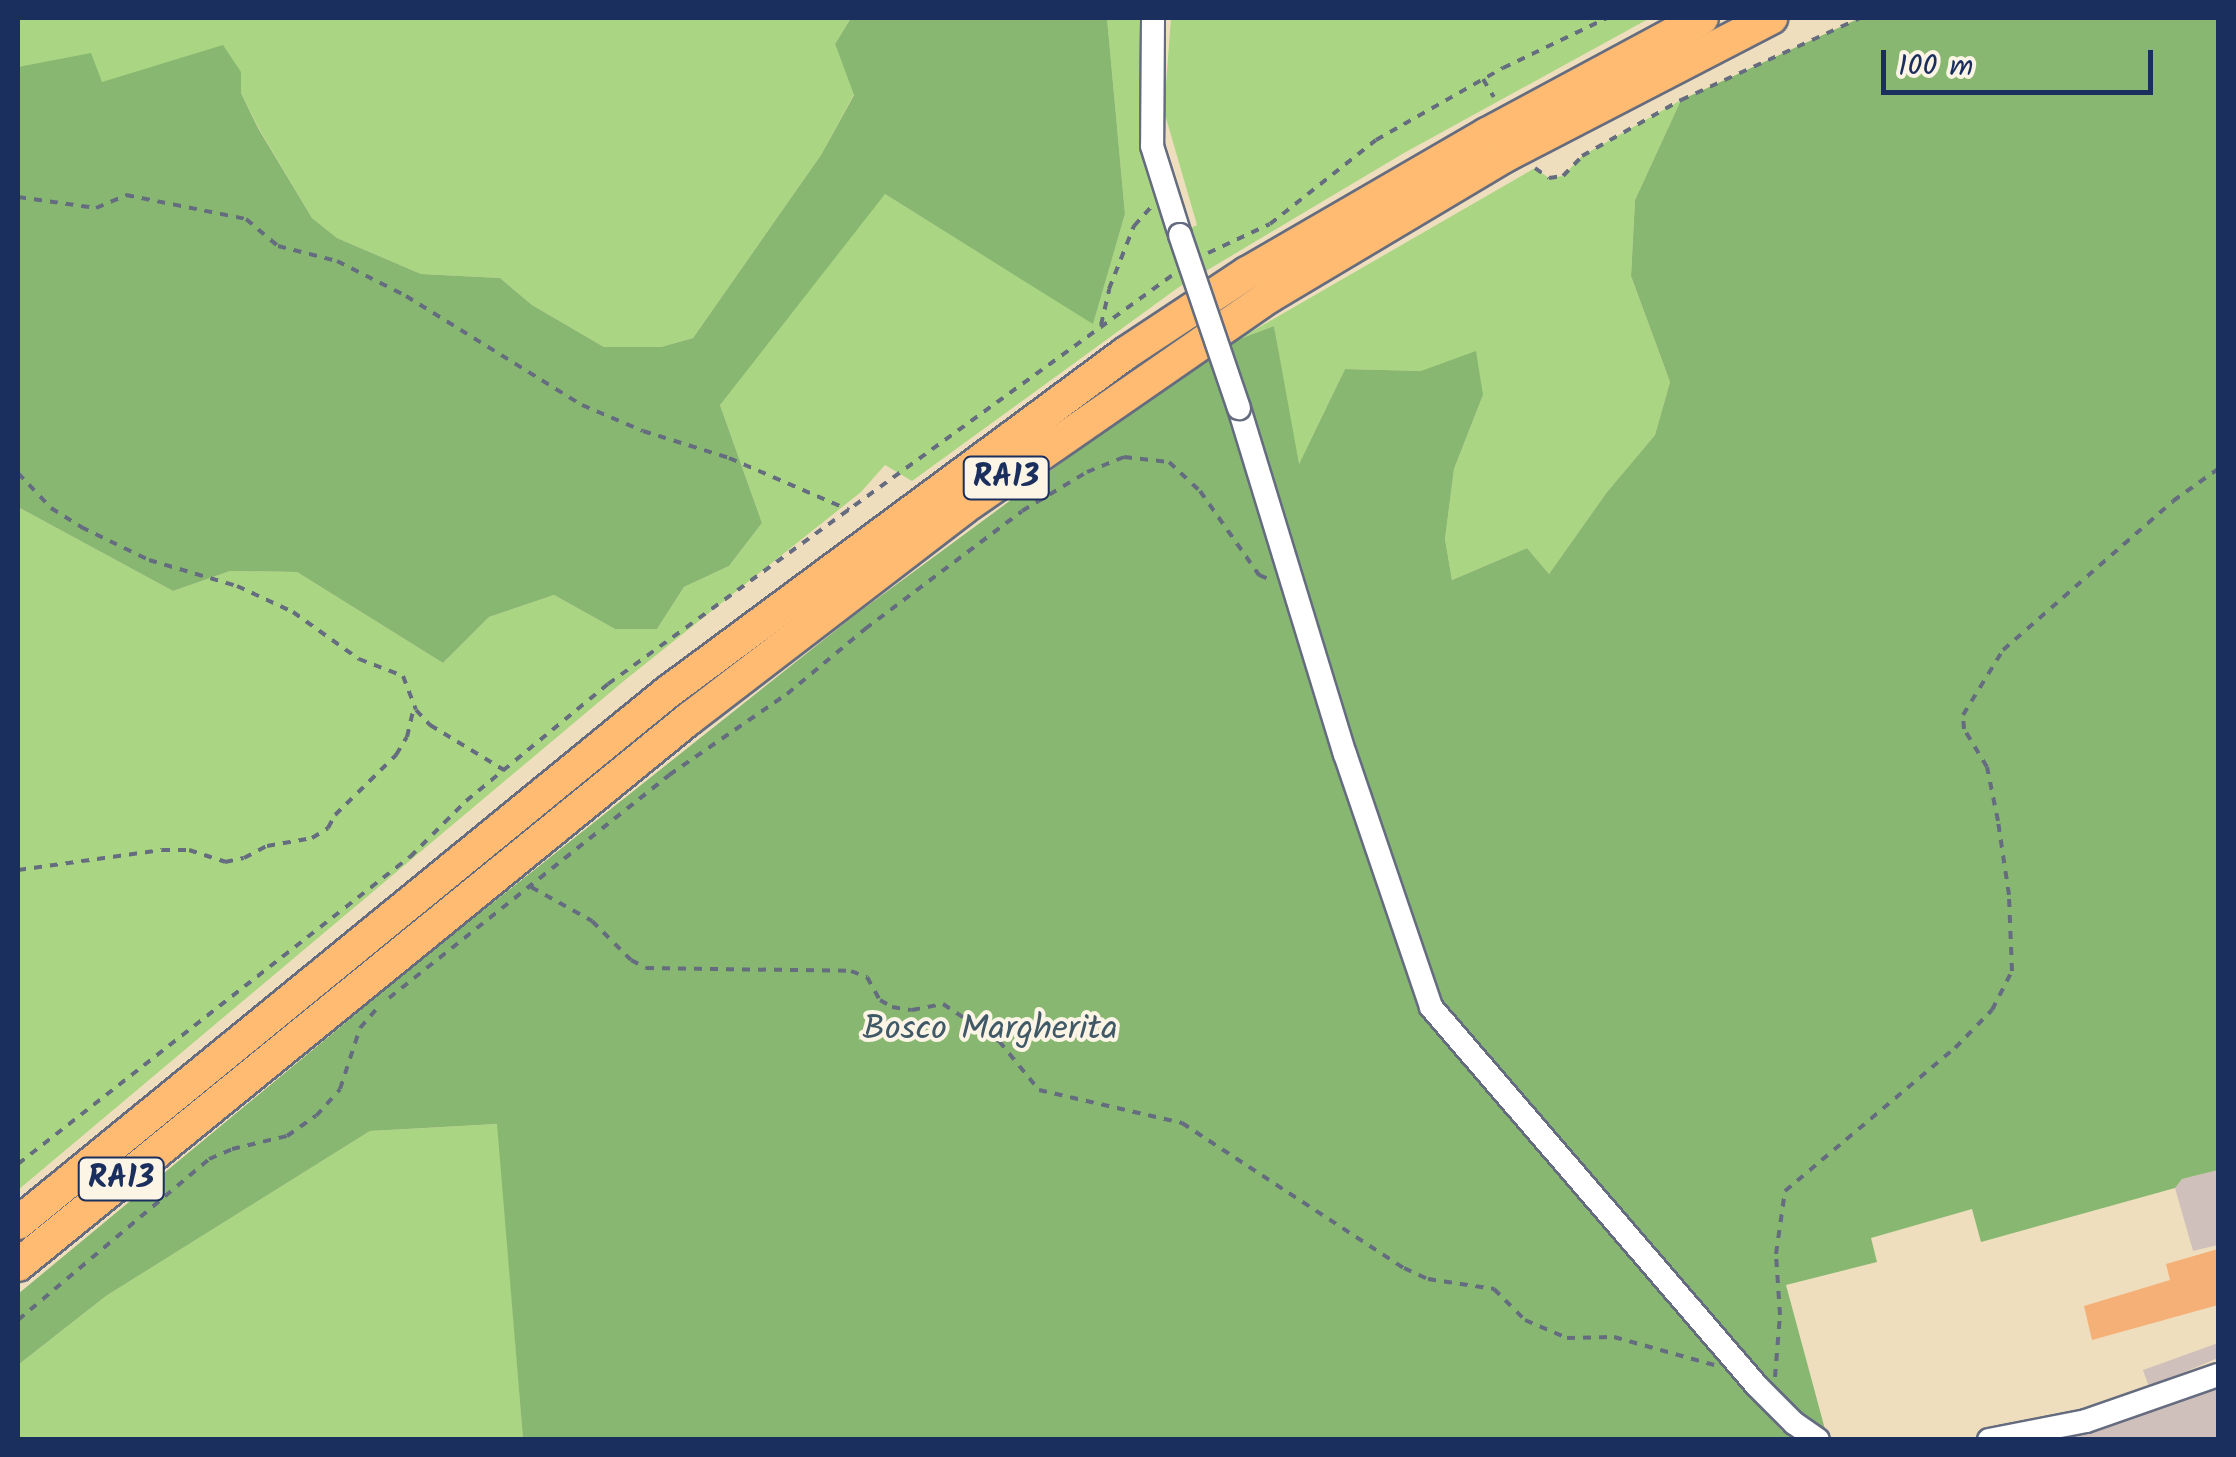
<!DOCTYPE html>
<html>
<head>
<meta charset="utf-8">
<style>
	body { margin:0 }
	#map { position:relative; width:2236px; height:1457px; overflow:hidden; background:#efdebd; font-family:Kalam,sans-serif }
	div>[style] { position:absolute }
	.industrial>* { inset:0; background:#cfc0bb }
	.green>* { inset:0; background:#aad683 }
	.forest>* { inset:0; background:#87b771 }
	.building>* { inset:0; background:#f4b077 }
	.path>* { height:4px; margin-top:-2px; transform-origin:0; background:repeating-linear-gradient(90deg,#656c7f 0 8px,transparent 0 16px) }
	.roads { filter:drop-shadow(2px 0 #656c7f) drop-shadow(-2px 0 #656c7f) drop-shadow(0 2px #656c7f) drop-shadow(0 -2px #656c7f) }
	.minor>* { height:22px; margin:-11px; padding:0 11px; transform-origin:11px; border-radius:11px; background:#fff }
	.highway>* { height:32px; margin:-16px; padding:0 16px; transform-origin:16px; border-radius:16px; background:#febb71 }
	.bridges { filter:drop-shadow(2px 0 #656c7f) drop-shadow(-2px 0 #656c7f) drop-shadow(0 2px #656c7f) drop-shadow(0 -2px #656c7f) }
	.minor-bridge>* { height:22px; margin:-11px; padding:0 11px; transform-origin:11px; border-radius:11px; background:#fff }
	span { translate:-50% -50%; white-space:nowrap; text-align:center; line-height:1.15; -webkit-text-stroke:8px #fcf5e5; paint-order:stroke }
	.shield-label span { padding:2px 8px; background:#fcf5e5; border:2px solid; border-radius:8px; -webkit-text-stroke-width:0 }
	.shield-label { font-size:32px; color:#1b2f5e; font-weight:700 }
	.park-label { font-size:35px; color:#3f5967 }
	.frame { position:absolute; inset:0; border:20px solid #1b2f5e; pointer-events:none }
	.scale { position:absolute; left:1881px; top:50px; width:272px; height:45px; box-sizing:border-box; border:5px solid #1b2f5e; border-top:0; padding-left:12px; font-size:30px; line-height:35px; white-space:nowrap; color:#1b2f5e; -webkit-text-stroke:8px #fcf5e5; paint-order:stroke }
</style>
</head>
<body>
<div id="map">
	<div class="industrial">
		<div style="clip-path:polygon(2218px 1170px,2218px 1245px,2193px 1251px,2175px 1188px,2182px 1179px)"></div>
		<div style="clip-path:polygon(2218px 1343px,2218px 1358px,2149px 1387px,2143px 1370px)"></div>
		<div style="clip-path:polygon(2218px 1385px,2218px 1439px,2053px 1440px,2200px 1393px)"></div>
	</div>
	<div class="green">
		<div style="clip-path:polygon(18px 18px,851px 18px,835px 44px,854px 94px,821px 155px,693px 338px,661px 347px,604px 347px,532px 305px,500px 278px,421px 274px,337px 238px,312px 218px,258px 127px,241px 93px,241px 72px,101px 82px,38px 65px,18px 67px)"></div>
		<div style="clip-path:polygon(1107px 18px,1146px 18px,1154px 188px,1167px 239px,1197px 225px,1164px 111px,1171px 18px,1650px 18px,1404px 153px,1179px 287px,912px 481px,885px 465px,861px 492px,625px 680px,18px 1190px,18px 507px,173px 591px,230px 571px,297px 572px,443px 663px,489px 617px,554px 595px,615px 629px,657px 629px,684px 587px,729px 566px,762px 523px,720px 405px,763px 333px,885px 194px,1093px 323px,1125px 214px)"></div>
		<div style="clip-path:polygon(1681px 100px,1635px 200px,1631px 276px,1670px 382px,1655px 435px,1607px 492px,1549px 574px,1527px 548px,1452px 580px,1445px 539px,1454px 469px,1483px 395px,1421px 371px,1345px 369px,1298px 466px,1274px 326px,1237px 340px,1535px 168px,1549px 178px,1563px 176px,1582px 156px)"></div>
		<div style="clip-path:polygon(498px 1124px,523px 1439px,18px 1440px,18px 1365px,106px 1296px,370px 1131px)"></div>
	</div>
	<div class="forest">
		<div style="clip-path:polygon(851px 18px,1107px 18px,1125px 214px,1093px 324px,885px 194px,720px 405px,762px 523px,729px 566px,684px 587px,657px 629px,615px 629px,554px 595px,489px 617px,443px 663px,297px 572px,230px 571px,173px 591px,18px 507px,18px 67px,91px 53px,102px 82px,223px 45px,241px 72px,241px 93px,258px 128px,312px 218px,337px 238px,421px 274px,500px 278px,532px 305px,604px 347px,661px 347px,693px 338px,821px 155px,854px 95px,835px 44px)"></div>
		<div style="clip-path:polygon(1860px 18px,2218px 18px,2218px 1170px,2182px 1179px,2175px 1188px,1981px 1242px,1972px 1209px,1871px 1238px,1877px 1262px,1786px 1285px,1826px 1433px,1792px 1409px,1690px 1301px,1440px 1005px,1296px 628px,1423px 1015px,1761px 1408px,1782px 1431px,1797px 1439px,523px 1439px,497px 1124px,370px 1131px,106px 1296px,18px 1365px,18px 1294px,432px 951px,855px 615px,1205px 357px,1237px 340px,1274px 326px,1299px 464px,1345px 369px,1421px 371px,1476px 351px,1483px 395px,1454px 469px,1445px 539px,1452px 580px,1527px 548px,1549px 574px,1607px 492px,1655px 435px,1670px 382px,1631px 276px,1635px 200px,1681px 100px)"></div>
	</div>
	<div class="building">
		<div style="clip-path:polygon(2218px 1249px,2218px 1305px,2092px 1340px,2084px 1306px,2170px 1280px,2166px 1264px)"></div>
	</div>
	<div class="path">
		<div style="left:1483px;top:79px;width:21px;rotate:59deg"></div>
		<div style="left:1535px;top:168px;width:17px;rotate:36deg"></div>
		<div style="left:1549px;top:178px;width:14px;rotate:-8deg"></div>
		<div style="left:1563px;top:176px;width:28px;rotate:-46deg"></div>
		<div style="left:1582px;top:156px;width:114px;rotate:-29.5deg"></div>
		<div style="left:1681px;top:100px;width:197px;rotate:-24.6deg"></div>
		<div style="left:18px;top:197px;width:79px;rotate:8deg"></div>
		<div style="left:96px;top:208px;width:33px;rotate:-23deg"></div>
		<div style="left:126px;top:195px;width:122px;rotate:11.3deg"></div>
		<div style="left:246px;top:219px;width:42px;rotate:40.2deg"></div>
		<div style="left:278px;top:246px;width:61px;rotate:14.3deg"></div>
		<div style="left:337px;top:261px;width:77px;rotate:26.9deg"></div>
		<div style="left:406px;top:296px;width:207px;rotate:31.8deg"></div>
		<div style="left:582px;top:405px;width:66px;rotate:23.1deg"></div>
		<div style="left:643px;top:431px;width:90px;rotate:17.4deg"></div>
		<div style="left:729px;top:458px;width:131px;rotate:23.4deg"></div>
		<div style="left:1208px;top:253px;width:68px;rotate:-25.1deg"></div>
		<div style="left:1270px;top:224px;width:135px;rotate:-38.4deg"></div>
		<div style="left:1376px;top:140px;width:146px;rotate:-29.6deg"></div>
		<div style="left:1503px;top:68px;width:115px;rotate:-25.7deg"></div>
		<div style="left:1101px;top:325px;width:37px;rotate:-77deg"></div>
		<div style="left:1109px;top:289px;width:68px;rotate:-68.4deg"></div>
		<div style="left:1134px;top:226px;width:25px;rotate:-48deg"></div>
		<div style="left:18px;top:473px;width:48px;rotate:46.7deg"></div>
		<div style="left:51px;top:508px;width:36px;rotate:32deg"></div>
		<div style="left:81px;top:527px;width:76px;rotate:25.9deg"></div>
		<div style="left:149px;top:560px;width:92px;rotate:16.5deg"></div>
		<div style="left:237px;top:586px;width:62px;rotate:24.9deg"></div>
		<div style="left:293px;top:612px;width:81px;rotate:35.5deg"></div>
		<div style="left:359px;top:659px;width:47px;rotate:21.1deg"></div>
		<div style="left:403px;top:676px;width:36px;rotate:69deg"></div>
		<div style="left:416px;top:710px;width:21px;rotate:47deg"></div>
		<div style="left:430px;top:725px;width:87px;rotate:31.3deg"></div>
		<div style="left:18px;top:870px;width:145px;rotate:-7.9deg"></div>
		<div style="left:162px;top:850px;width:27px"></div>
		<div style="left:189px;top:850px;width:38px;rotate:18deg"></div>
		<div style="left:225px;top:862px;width:19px;rotate:-12deg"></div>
		<div style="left:244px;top:858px;width:26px;rotate:-28deg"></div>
		<div style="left:267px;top:846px;width:46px;rotate:-10.1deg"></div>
		<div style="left:312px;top:838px;width:19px;rotate:-32deg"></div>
		<div style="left:328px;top:828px;width:15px;rotate:-62deg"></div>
		<div style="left:335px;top:815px;width:86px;rotate:-44.5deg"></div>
		<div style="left:396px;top:755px;width:21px;rotate:-59deg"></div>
		<div style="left:407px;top:737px;width:32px;rotate:-77deg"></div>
		<div style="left:531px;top:887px;width:70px;rotate:29.1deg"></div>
		<div style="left:592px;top:921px;width:55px;rotate:45deg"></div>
		<div style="left:631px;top:960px;width:17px;rotate:28deg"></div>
		<div style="left:646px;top:968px;width:205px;rotate:0.8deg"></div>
		<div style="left:851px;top:971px;width:17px;rotate:21deg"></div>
		<div style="left:867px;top:977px;width:26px;rotate:61deg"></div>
		<div style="left:880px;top:1000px;width:14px;rotate:30deg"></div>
		<div style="left:892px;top:1007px;width:20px;rotate:9deg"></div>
		<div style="left:912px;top:1010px;width:32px;rotate:-11deg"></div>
		<div style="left:943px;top:1004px;width:67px;rotate:33.5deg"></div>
		<div style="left:999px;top:1041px;width:63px;rotate:50.8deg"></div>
		<div style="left:1039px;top:1090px;width:147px;rotate:13deg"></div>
		<div style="left:1182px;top:1123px;width:265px;rotate:33.2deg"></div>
		<div style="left:1404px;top:1268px;width:26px;rotate:25deg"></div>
		<div style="left:1428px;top:1279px;width:67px;rotate:8.6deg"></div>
		<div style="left:1494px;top:1289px;width:44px;rotate:45deg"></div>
		<div style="left:1525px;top:1320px;width:46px;rotate:23.2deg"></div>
		<div style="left:1567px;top:1338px;width:47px;rotate:-1.2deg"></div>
		<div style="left:1614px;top:1337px;width:104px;rotate:15.6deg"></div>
		<div style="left:389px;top:998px;width:358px;rotate:-38.5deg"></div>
		<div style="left:669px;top:775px;width:143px;rotate:-34.5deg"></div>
		<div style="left:787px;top:694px;width:102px;rotate:-39.8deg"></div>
		<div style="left:865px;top:629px;width:196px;rotate:-36.9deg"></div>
		<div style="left:1022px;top:511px;width:76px;rotate:-31deg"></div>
		<div style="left:1087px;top:472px;width:40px;rotate:-22deg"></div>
		<div style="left:1124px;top:457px;width:45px;rotate:6.3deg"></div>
		<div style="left:1169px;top:462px;width:42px;rotate:43.1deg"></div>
		<div style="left:1200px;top:491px;width:103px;rotate:54.9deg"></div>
		<div style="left:1259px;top:575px;width:15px;rotate:23deg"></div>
		<div style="left:18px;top:1164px;width:498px;rotate:-38.1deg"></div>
		<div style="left:410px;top:857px;width:79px;rotate:-45deg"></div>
		<div style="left:466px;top:801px;width:184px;rotate:-39.5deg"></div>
		<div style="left:608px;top:684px;width:699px;rotate:-35.92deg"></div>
		<div style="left:18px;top:1320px;width:250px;rotate:-40.1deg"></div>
		<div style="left:209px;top:1159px;width:25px;rotate:-23deg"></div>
		<div style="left:232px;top:1149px;width:57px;rotate:-13.3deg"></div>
		<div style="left:287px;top:1136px;width:35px;rotate:-35deg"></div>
		<div style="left:316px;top:1116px;width:36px;rotate:-48deg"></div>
		<div style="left:340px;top:1089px;width:64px;rotate:-71.8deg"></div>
		<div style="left:360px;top:1028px;width:28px;rotate:-49deg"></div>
		<div style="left:1775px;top:1377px;width:62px;rotate:-85.4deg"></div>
		<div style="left:1780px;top:1315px;width:61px;rotate:-93.8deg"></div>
		<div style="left:1776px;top:1254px;width:64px;rotate:-81.9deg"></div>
		<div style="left:1785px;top:1191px;width:222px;rotate:-40.1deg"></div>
		<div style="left:1955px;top:1048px;width:53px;rotate:-45.8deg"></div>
		<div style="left:1992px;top:1010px;width:44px;rotate:-62.9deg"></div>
		<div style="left:2012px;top:971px;width:76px;rotate:-92.3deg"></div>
		<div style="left:2009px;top:895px;width:75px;rotate:-98.5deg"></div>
		<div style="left:1998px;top:821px;width:55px;rotate:-101.5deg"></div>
		<div style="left:1987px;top:767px;width:44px;rotate:-121.2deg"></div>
		<div style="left:1964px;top:729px;width:14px;rotate:-94deg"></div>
		<div style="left:1963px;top:715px;width:76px;rotate:-58.4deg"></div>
		<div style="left:2003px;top:650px;width:226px;rotate:-41.2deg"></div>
		<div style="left:2173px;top:501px;width:55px;rotate:-35.4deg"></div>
	</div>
	<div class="roads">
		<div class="minor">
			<div style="left:1153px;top:18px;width:128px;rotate:90.4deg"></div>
			<div style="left:1152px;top:146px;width:93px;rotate:72.5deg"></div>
			<div style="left:1239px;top:408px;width:362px;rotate:73deg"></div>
			<div style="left:1345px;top:754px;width:267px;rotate:71.2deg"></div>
			<div style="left:1431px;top:1007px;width:499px;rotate:49.3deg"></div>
			<div style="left:1756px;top:1385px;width:54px;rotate:45deg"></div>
			<div style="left:1794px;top:1423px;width:29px;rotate:35deg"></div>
			<div style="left:1989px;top:1440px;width:99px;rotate:-11.1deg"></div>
			<div style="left:2086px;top:1421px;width:140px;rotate:-19.2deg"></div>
		</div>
		<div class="highway">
			<div style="left:18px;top:1223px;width:839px;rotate:-39.25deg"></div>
			<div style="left:668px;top:692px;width:570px;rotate:-36.51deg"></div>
			<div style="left:1126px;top:353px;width:145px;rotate:-33.5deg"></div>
			<div style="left:1247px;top:273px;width:277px;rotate:-30.1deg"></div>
			<div style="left:1487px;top:134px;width:244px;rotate:-28.3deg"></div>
			<div style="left:18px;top:1265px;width:866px;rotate:-39.15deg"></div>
			<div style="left:690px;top:718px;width:343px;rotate:-37.5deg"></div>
			<div style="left:962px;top:509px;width:374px;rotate:-34.7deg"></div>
			<div style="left:1270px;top:296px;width:274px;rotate:-30.8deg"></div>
			<div style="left:1505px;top:156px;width:300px;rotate:-27.4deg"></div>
		</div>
	</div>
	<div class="bridges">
		<div class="minor-bridge">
			<div style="left:1180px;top:235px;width:183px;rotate:71.2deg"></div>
		</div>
	</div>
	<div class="shield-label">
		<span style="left:1006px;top:478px">RA13</span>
		<span style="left:121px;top:1179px">RA13</span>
	</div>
	<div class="park-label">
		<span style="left:990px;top:1030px">Bosco Margherita</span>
	</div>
	<div class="frame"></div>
	<div class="scale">100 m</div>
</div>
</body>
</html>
